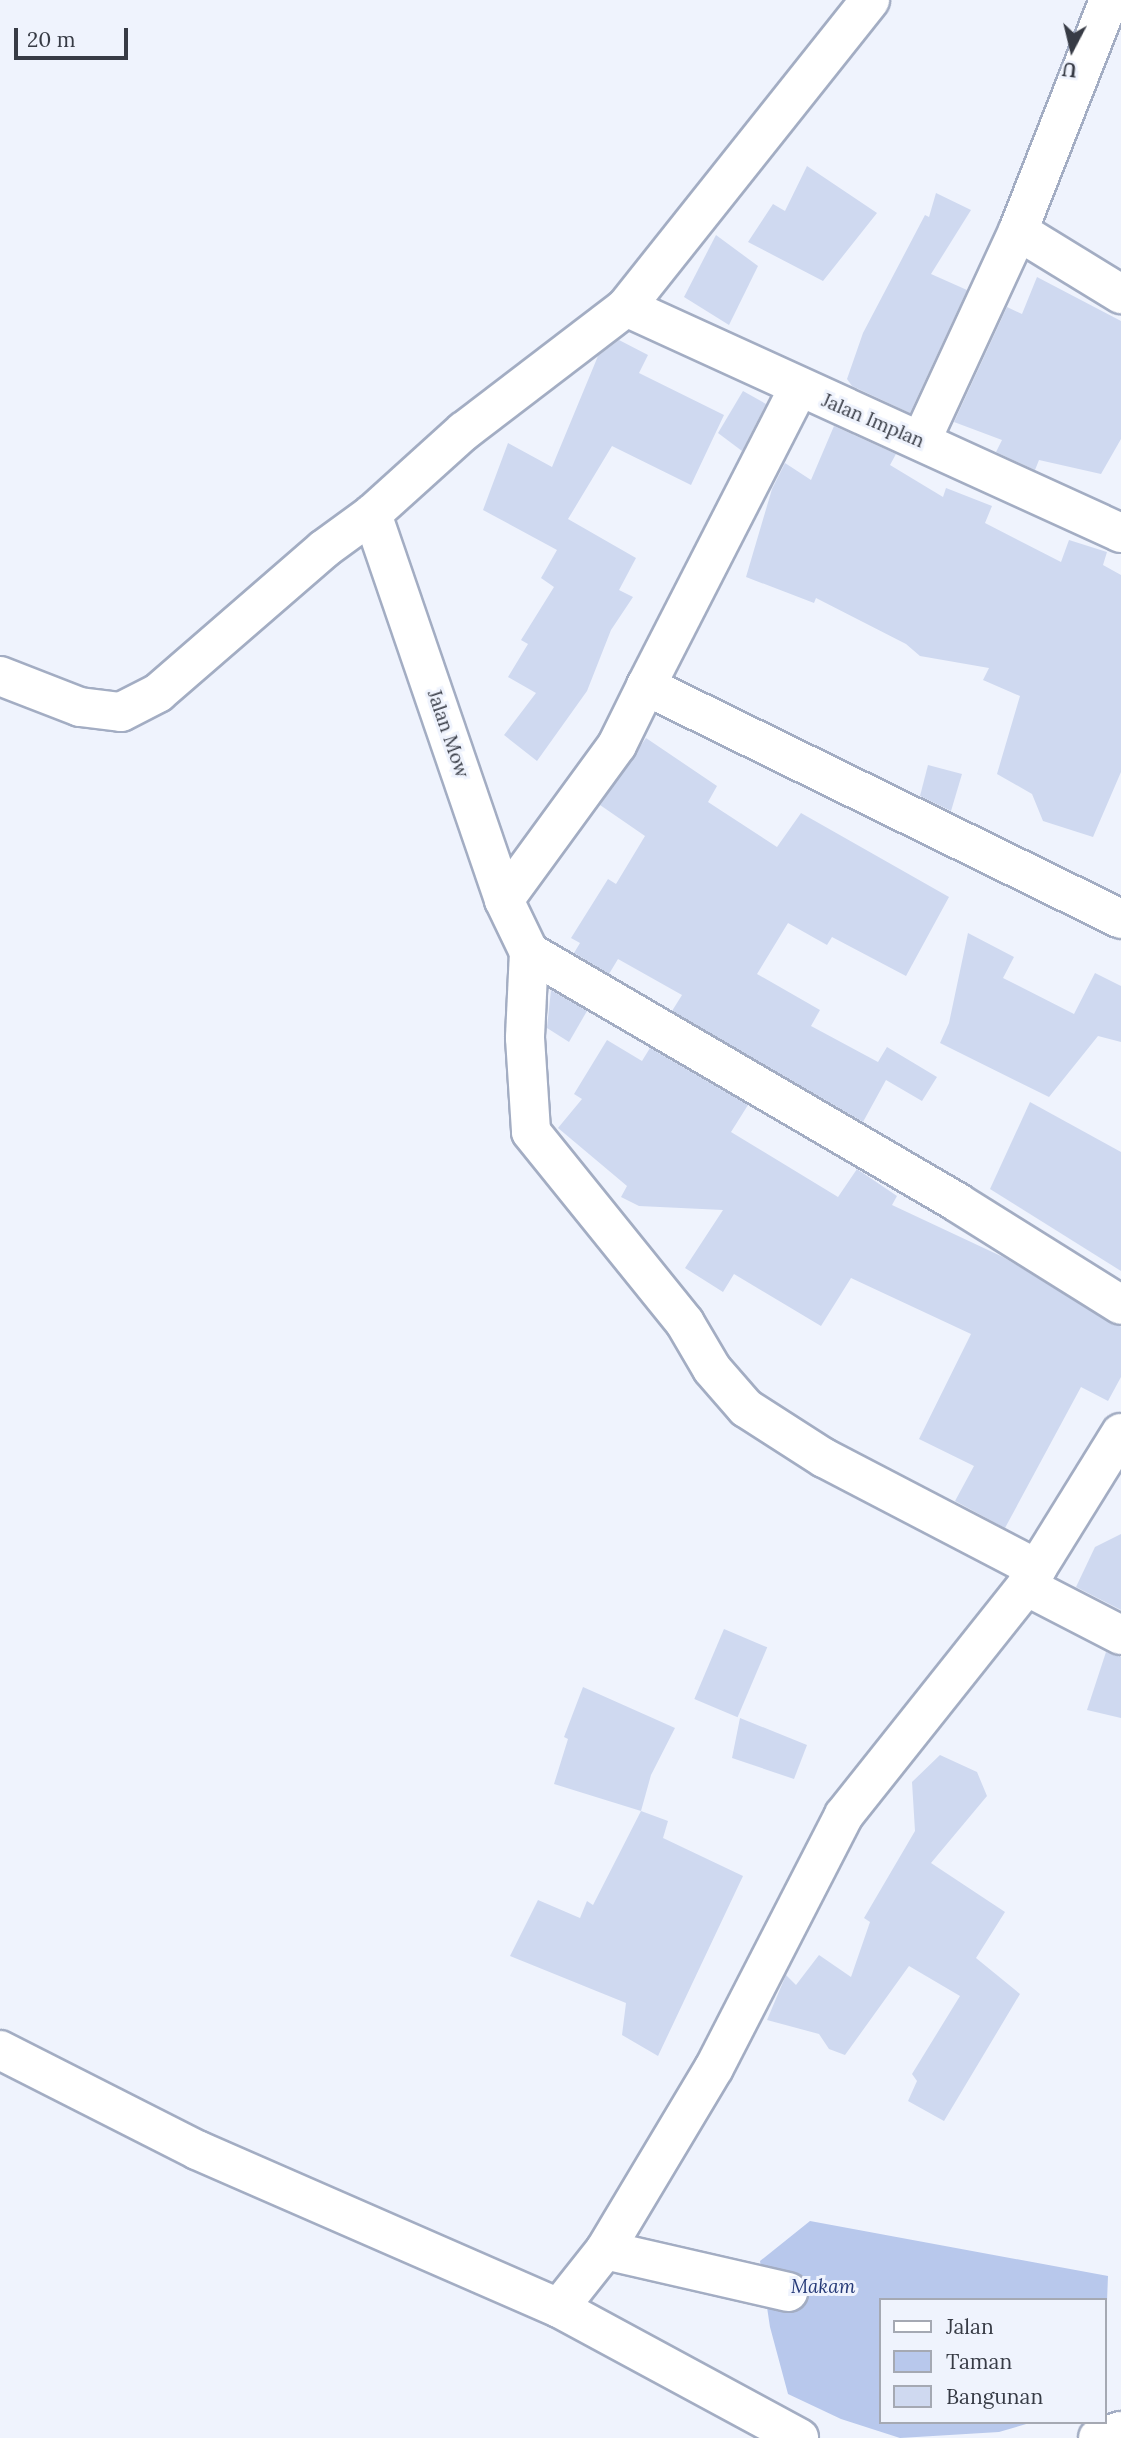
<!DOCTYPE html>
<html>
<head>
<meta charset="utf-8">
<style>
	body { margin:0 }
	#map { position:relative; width:1121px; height:2438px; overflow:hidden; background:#eff3fd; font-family:Lora,serif }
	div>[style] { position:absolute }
	.green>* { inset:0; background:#b8c8ec }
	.building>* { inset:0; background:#cfd9f0; transform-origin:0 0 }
	.roads { filter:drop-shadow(2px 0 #a3adc3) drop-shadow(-2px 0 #a3adc3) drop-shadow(0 2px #a3adc3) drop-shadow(0 -2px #a3adc3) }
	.minor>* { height:38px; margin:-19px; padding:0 19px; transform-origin:19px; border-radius:19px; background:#fff }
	span { translate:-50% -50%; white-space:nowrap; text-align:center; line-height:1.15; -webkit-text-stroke:6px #eff3fd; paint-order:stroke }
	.street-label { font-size:19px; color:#373b45 }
	.park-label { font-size:19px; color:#253977; font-style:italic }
	.legend { position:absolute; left:879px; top:2298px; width:228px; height:126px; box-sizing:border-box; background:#eff3fd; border:2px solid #a5a9b3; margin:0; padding:9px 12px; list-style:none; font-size:21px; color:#373b45 }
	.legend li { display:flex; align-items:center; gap:14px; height:35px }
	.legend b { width:35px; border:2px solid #a5a9b3 }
	.north { position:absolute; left:1037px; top:14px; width:70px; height:70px; -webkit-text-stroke:5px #eff3fd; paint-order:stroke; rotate:187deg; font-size:19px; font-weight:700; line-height:28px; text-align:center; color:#373b45 }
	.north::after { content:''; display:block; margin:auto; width:24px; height:32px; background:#373b45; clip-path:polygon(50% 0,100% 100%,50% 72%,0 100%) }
	.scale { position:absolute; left:14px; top:28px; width:114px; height:32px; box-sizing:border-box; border:4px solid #373b45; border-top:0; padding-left:9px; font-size:21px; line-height:24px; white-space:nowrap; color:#373b45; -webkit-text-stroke:5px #eff3fd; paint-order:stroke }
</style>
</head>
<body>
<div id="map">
	<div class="green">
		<div style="clip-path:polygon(810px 2221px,1108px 2276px,1105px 2352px,1105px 2300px,881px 2300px,881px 2422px,1033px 2422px,999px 2432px,900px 2438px,841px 2419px,788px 2394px,770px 2327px,760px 2261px)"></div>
	</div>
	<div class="building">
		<div style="clip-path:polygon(807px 166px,877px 213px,823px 281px,748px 242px,773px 204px,785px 211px)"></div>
		<div style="clip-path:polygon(936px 193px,971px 210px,931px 274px,967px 290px,910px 413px,852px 386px,847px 379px,863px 333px,925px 215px,929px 217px)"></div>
		<div style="clip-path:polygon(716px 235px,758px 266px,729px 325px,684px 297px)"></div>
		<div style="clip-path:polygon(1037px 277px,1121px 321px,1121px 439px,1101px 474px,1039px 460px,1035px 470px,996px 452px,1002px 440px,954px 422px,1007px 307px,1022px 314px)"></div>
		<div style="clip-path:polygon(619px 340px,648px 355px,639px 373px,724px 415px,691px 485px,612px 446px,568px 519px,636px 558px,619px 590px,633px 597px,611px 630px,587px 691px,537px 761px,504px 735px,536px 693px,508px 677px,528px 644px,521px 640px,554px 587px,541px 578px,557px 550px,483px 510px,508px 443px,552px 467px,598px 356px)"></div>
		<div style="clip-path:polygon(743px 391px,766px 404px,742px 451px,718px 433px)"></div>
		<div style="clip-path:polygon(834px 426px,896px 454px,890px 465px,943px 497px,946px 488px,992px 506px,985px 523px,1061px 562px,1069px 540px,1107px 552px,1103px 565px,1121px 575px,1121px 772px,1093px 837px,1043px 821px,1032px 794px,997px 774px,1020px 696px,983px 680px,989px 668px,920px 656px,906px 644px,816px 598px,814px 603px,746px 577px,772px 489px,785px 463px,811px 480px)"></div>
		<div style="clip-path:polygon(646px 738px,717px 786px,708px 802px,777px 847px,801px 813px,949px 897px,906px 976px,832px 937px,827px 945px,788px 923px,757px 974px,820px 1010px,811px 1026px,878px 1062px,887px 1047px,937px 1077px,922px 1101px,886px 1080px,863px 1122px,672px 1011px,682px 995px,618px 959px,609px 974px,574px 953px,580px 943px,571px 938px,608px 879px,616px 884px,645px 836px,600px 805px)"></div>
		<div style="clip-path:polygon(928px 765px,962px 774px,951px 811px,920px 796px)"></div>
		<div style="clip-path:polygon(968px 933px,1014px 957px,1003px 978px,1074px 1014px,1095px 973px,1121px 986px,1121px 1042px,1098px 1036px,1049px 1097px,940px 1043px,949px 1023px)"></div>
		<div style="clip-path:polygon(551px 990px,587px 1011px,569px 1042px,547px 1028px)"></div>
		<div style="clip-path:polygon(607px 1040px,642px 1061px,650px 1048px,748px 1105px,731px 1132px,838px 1197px,857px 1169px,897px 1196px,892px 1205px,1003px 1257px,1121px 1327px,1121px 1377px,1108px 1401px,1081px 1387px,1005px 1528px,955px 1501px,974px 1466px,919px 1439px,971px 1334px,851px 1278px,821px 1326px,734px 1274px,723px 1292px,685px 1268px,723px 1210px,639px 1206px,621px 1197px,627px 1186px,558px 1128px,582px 1099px,574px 1094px)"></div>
		<div style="clip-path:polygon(1030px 1102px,1121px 1152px,1121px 1271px,990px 1189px)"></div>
		<div style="clip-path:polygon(1121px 1534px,1121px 1610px,1076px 1587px,1095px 1547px)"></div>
		<div style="left:724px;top:1629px;width:47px;height:76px;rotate:23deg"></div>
		<div style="clip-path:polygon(1106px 1652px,1121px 1657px,1121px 1718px,1087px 1710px)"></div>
		<div style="clip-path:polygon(583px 1687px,675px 1728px,651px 1775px,641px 1811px,554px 1784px,568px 1739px,564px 1737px)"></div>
		<div style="clip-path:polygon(740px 1718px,807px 1745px,794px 1779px,732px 1758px)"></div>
		<div style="clip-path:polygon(940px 1755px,977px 1772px,987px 1796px,931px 1863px,1005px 1912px,976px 1958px,1020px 1994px,944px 2121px,908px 2101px,917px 2081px,912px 2074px,960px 1996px,909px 1966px,845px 2055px,829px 2049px,819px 2034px,767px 2020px,786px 1975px,796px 1985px,819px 1955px,851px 1977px,870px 1922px,864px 1918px,915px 1831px,912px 1782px)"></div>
		<div style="clip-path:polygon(641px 1811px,668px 1821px,663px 1838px,743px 1876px,658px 2056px,622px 2035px,626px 2003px,510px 1956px,538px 1900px,580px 1918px,587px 1901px,593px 1905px)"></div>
	</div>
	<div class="roads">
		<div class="minor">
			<div style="left:1018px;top:231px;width:121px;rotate:31.5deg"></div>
			<div style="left:626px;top:307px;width:544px;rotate:24.54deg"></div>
			<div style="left:798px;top:389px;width:334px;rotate:117.1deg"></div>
			<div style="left:646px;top:686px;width:529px;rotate:26.13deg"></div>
			<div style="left:921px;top:441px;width:231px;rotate:-65.2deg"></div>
			<div style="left:1018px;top:231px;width:248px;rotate:-68.5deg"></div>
			<div style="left:372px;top:514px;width:408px;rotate:71.1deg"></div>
			<div style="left:504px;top:900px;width:58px;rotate:64.3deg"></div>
			<div style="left:529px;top:952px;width:86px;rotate:92.7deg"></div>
			<div style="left:525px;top:1038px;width:94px;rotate:86.3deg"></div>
			<div style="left:531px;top:1132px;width:245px;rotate:51.1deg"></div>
			<div style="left:685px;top:1323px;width:53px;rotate:59.6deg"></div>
			<div style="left:712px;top:1369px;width:52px;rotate:48.9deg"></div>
			<div style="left:746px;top:1408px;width:93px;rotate:32.7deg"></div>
			<div style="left:824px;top:1458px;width:240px;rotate:27.5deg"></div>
			<div style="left:0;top:676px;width:86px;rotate:21.2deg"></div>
			<div style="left:80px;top:707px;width:41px;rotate:7deg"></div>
			<div style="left:121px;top:712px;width:42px;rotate:-27.2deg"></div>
			<div style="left:158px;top:693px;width:220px;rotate:-40.9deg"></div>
			<div style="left:324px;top:549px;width:59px;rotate:-36.1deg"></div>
			<div style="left:372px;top:514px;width:124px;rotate:-42.1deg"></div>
			<div style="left:464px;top:431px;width:204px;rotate:-37.4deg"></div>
			<div style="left:626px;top:307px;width:392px;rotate:-51.5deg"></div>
			<div style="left:504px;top:900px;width:192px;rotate:-53.9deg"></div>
			<div style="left:617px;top:745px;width:66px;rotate:-63.8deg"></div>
			<div style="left:529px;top:952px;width:497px;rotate:30.3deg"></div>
			<div style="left:958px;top:1203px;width:192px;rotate:32deg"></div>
			<div style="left:1026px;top:1586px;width:107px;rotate:27.3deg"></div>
			<div style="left:0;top:2050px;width:221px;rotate:26.9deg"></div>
			<div style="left:197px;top:2150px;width:395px;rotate:23.6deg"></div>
			<div style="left:559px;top:2308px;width:74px;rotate:-51.6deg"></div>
			<div style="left:605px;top:2250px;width:212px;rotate:-59.1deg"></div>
			<div style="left:714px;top:2068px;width:284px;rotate:-62.8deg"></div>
			<div style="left:844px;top:1815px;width:293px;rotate:-51.5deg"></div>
			<div style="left:1026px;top:1586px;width:180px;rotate:-58.2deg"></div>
			<div style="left:605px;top:2250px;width:188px;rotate:12.9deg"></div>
			<div style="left:559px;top:2308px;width:273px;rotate:28.4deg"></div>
			<div style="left:1098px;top:2438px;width:24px;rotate:-17deg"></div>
		</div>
	</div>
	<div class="street-label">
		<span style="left:873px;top:421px;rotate:23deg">Jalan Implan</span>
		<span style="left:448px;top:734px;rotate:71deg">Jalan Mow</span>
	</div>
	<div class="park-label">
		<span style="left:823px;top:2287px">Makam</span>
	</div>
	<ul class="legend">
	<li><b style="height:9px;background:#fff"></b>Jalan</li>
	<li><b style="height:19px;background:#b8c8ec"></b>Taman</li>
	<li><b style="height:19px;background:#cfd9f0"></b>Bangunan</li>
	</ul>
	<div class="north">U</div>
	<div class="scale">20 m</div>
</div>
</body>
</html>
